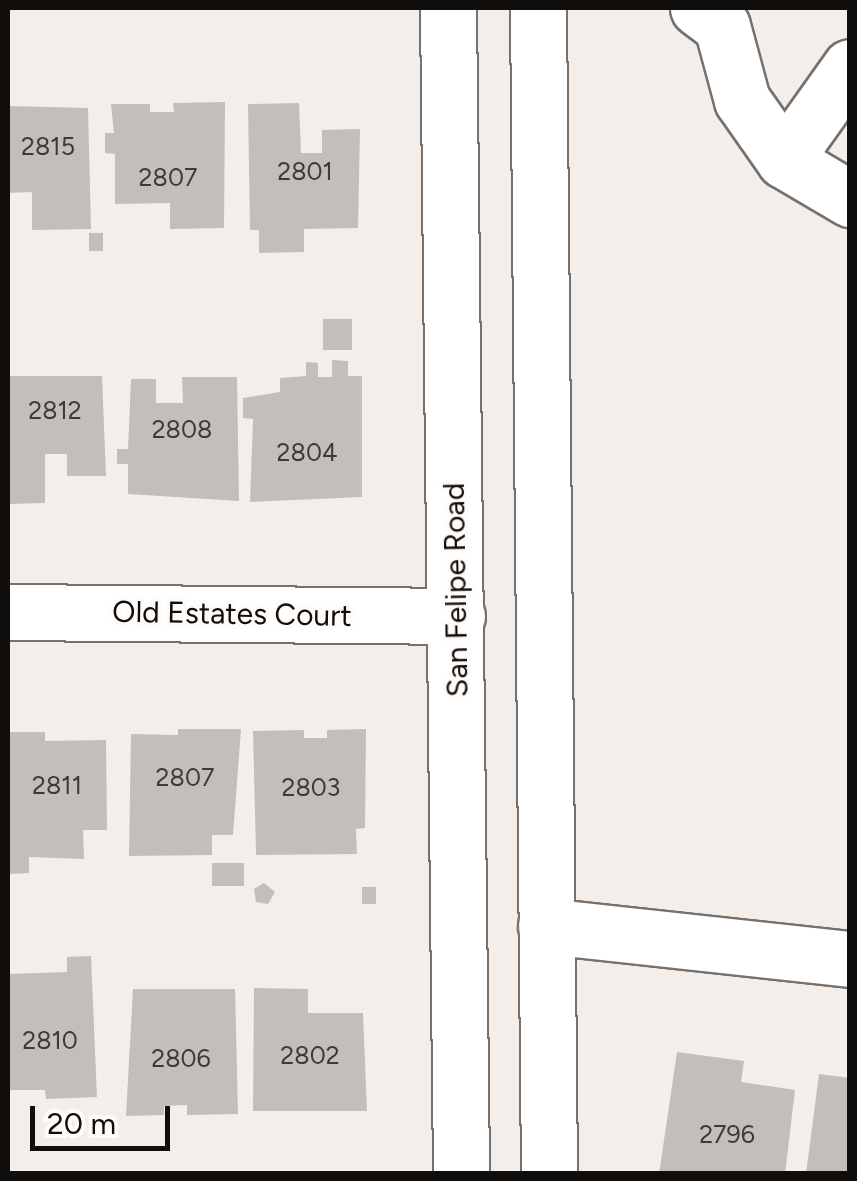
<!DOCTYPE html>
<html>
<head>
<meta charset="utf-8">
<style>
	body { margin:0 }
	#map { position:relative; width:857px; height:1181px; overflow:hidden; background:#f3eee9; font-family:Figtree,sans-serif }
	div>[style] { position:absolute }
	.building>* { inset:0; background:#c3beba; transform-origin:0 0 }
	.roads { filter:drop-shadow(2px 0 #76716d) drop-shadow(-2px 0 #76716d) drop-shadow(0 2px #76716d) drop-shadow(0 -2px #76716d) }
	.minor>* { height:55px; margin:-27.5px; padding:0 27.5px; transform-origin:27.5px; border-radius:27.5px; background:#fff }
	span { translate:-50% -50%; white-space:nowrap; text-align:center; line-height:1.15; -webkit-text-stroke:8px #fffbf9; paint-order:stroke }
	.number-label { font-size:25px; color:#3d3a38 }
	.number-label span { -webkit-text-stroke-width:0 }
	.street-label { font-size:30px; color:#100e0c }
	.frame { position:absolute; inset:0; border:10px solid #100e0c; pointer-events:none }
	.scale { position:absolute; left:30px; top:1106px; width:140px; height:45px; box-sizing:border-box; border:5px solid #100e0c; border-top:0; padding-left:12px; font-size:30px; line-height:35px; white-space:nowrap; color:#100e0c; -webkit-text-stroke:8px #fffbf9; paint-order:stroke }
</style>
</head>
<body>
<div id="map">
	<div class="building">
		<div style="clip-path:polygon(225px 102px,224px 228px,170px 229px,170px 203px,115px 204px,115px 154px,105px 153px,105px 133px,114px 133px,111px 104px,150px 104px,150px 112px,174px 112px,173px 103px)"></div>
		<div style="clip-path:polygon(299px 103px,301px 153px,322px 153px,322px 130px,360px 129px,358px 228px,304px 229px,304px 252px,259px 253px,259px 230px,250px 230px,248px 104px)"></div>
		<div style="clip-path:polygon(8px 106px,88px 108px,91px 229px,32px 230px,32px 192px,8px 193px)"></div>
		<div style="left:89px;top:233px;width:14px;height:18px"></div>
		<div style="left:323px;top:319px;width:29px;height:31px"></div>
		<div style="clip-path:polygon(332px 360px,348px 361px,348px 376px,362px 376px,362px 497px,250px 502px,253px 419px,243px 418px,243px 398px,280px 392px,280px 378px,306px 376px,306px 362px,318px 363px,318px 377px,332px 377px)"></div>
		<div style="clip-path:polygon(8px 376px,102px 376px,106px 476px,67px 476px,67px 454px,45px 454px,45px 503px,8px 504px)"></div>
		<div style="clip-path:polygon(182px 377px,237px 377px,239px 501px,128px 494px,128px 464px,117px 464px,117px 449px,128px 449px,131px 379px,156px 379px,156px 403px,183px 403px)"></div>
		<div style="clip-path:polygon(178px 729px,241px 729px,233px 835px,212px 835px,212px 855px,129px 856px,131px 734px,178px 735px)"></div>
		<div style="clip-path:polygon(366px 729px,365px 828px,356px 829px,357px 854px,256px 855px,253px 731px,304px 730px,304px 738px,327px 738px,327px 730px)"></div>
		<div style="clip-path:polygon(8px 732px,45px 732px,45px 741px,106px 740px,107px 830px,83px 830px,84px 859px,29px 857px,29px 873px,8px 874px)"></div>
		<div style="left:212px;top:863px;width:32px;height:23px"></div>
		<div style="clip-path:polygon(264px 883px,275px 892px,268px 904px,256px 902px,254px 889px)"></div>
		<div style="left:362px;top:887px;width:14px;height:17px"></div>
		<div style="clip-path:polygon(91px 956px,97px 1097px,46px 1099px,45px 1090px,8px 1090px,8px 974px,67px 972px,67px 957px)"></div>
		<div style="clip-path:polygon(254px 988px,308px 989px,308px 1013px,363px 1013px,367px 1111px,253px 1111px)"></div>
		<div style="clip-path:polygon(133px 989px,235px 989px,238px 1114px,187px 1115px,187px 1105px,164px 1106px,164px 1115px,126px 1116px)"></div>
		<div style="clip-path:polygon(677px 1052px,744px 1061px,741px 1082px,795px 1090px,785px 1174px,659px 1174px)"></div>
		<div style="clip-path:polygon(819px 1074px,850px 1078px,850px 1174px,806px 1174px)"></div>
	</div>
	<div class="roads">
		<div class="minor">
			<div style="left:448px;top:8px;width:1166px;rotate:89.36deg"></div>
			<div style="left:538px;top:8px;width:1166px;rotate:89.46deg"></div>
			<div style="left:698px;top:8px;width:30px;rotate:37deg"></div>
			<div style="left:722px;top:26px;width:77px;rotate:74.9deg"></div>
			<div style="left:742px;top:100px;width:73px;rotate:55deg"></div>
			<div style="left:784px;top:160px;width:77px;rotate:30.6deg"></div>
			<div style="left:784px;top:160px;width:114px;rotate:-54.6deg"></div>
			<div style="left:8px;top:612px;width:449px;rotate:0.5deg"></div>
			<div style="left:546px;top:926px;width:306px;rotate:6.2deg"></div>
		</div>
	</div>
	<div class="number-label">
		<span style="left:48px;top:146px">2815</span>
		<span style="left:305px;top:171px">2801</span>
		<span style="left:168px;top:177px">2807</span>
		<span style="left:55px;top:410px">2812</span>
		<span style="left:182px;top:429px">2808</span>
		<span style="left:307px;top:452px">2804</span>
		<span style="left:185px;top:777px">2807</span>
		<span style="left:57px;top:785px">2811</span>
		<span style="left:311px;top:787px">2803</span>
		<span style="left:50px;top:1040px">2810</span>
		<span style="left:310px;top:1055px">2802</span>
		<span style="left:181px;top:1058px">2806</span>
		<span style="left:727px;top:1134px">2796</span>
	</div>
	<div class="street-label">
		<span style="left:456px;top:590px;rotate:-91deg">San Felipe Road</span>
		<span style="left:232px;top:614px;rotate:1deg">Old Estates Court</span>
	</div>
	<div class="frame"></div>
	<div class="scale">20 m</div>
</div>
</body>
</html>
